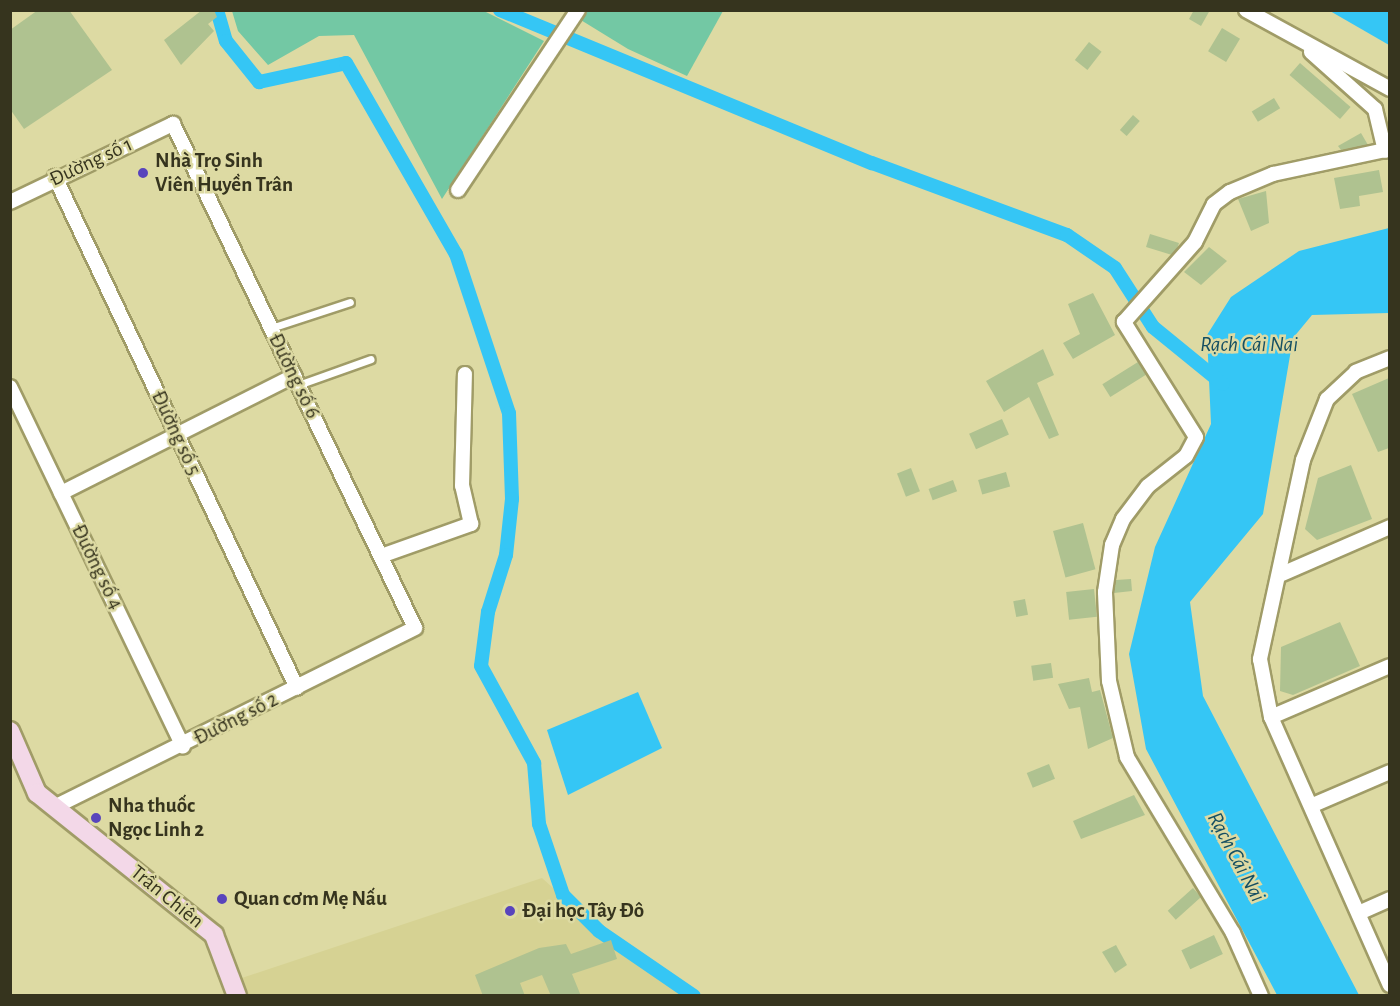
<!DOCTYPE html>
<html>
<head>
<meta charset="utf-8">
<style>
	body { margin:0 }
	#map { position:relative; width:1400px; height:1006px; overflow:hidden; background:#dddaa3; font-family:"Alegreya Sans",sans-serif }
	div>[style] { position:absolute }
	.built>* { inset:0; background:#d6d293 }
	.green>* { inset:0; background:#73c8a4 }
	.water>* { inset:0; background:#35c6f5 }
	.canal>* { height:14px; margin:-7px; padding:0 7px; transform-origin:7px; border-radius:7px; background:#35c6f5 }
	.building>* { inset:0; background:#afc290; transform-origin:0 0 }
	.roads { filter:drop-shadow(2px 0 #a09c67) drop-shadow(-2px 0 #a09c67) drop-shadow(0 2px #a09c67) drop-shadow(0 -2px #a09c67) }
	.lane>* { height:7px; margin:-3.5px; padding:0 3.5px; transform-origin:3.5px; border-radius:3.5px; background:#fff }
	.street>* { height:14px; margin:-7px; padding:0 7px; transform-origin:7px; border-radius:7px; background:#fff }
	.secondary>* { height:18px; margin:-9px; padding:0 9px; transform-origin:9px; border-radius:9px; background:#f3d8e8 }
	.dots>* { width:16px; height:16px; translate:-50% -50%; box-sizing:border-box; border:3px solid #dddaa3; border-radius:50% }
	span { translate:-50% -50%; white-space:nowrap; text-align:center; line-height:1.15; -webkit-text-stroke:5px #dddaa3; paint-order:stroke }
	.poi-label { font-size:21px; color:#36341e; font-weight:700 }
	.left { translate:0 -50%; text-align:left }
	.street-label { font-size:21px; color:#36341e }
	.water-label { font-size:22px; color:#154f62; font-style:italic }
	.frame { position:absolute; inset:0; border:12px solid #36341e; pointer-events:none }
</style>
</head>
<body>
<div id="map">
	<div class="built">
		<div style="clip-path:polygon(542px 878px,615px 944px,688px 995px,237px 996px,233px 981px)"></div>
	</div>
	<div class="green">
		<div style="clip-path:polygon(573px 10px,723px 11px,687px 76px,628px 49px,571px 14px)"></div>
		<div style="clip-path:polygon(232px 11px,484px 11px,544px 41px,442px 199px,354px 35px,319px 36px,268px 65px,238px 31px)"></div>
	</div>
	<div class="water">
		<div style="clip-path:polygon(1330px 11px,1389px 11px,1389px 45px)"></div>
		<div style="clip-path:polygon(1389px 228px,1389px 313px,1312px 315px,1293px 338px,1263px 514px,1190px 602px,1203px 696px,1359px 995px,1277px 995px,1146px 749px,1129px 654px,1155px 547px,1211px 424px,1207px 335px,1231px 297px,1299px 251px)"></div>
		<div style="clip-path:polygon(638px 692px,662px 748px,568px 795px,547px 730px)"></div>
	</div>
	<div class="canal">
		<div style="left:217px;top:10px;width:32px;rotate:74deg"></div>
		<div style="left:226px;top:41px;width:53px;rotate:51.2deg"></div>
		<div style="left:259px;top:82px;width:89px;rotate:-12.3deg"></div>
		<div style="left:346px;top:63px;width:220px;rotate:60.1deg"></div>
		<div style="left:456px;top:254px;width:168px;rotate:71.6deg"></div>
		<div style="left:509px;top:413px;width:86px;rotate:88deg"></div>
		<div style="left:512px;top:499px;width:56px;rotate:96.1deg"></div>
		<div style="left:506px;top:555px;width:60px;rotate:107.5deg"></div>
		<div style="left:488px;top:612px;width:54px;rotate:97.4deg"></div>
		<div style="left:481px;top:666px;width:111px;rotate:61.3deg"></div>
		<div style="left:534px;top:763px;width:61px;rotate:85.3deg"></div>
		<div style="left:539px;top:824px;width:75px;rotate:71.3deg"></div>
		<div style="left:563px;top:895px;width:51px;rotate:45deg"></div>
		<div style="left:599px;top:931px;width:115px;rotate:34.4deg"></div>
		<div style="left:500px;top:10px;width:402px;rotate:22.4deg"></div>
		<div style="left:872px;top:163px;width:208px;rotate:20.3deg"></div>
		<div style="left:1067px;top:235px;width:58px;rotate:34.5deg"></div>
		<div style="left:1115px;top:268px;width:70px;rotate:57.2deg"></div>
		<div style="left:1153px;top:327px;width:90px;rotate:39.2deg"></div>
	</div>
	<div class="building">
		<div style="clip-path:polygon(38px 10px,69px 10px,112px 70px,24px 129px,10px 109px,10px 30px)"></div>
		<div style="clip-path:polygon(202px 10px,214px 10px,217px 17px,208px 24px,214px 31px,181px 65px,164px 40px)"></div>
		<div style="clip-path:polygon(1194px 10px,1210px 10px,1201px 26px,1189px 19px)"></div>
		<div style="left:1222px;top:28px;width:21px;height:27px;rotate:31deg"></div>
		<div style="left:1089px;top:42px;width:16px;height:23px;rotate:38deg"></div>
		<div style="left:1300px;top:63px;width:67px;height:16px;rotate:41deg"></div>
		<div style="left:1274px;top:98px;width:12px;height:26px;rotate:59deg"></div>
		<div style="left:1133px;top:115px;width:9px;height:20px;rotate:41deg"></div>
		<div style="clip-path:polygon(1361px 133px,1368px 145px,1341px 150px,1338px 146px)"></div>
		<div style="clip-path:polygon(1379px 170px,1383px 192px,1359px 196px,1360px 206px,1340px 209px,1334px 178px)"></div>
		<div style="clip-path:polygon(1266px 191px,1269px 223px,1251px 231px,1238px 199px)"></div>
		<div style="clip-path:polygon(1150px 234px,1179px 243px,1177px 249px,1172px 255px,1146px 247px)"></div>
		<div style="clip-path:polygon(1209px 247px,1227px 261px,1201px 285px,1184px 272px)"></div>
		<div style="clip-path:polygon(1093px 293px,1115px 335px,1073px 359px,1063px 343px,1080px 334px,1068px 304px)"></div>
		<div style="clip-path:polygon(1043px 349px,1054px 375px,1037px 383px,1059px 435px,1049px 439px,1029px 397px,1004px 412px,986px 381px)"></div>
		<div style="left:1138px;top:362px;width:15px;height:42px;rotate:58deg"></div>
		<div style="clip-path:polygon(1389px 378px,1389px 448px,1378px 452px,1352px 394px)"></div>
		<div style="left:1002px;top:419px;width:17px;height:36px;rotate:66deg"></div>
		<div style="clip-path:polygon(1351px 465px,1372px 519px,1317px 540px,1305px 529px,1318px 478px)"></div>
		<div style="left:911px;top:468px;width:25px;height:15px;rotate:69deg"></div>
		<div style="left:1006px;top:472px;width:15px;height:29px;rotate:74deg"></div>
		<div style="left:953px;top:480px;width:12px;height:26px;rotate:70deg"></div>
		<div style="left:1083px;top:523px;width:48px;height:31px;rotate:75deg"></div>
		<div style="clip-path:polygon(1131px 579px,1132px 591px,1114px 593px,1116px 580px)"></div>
		<div style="left:1094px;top:589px;width:28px;height:28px;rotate:84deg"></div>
		<div style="left:1025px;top:599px;width:16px;height:12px;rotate:79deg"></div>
		<div style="clip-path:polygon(1340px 622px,1360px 666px,1293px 695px,1280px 691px,1281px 647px)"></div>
		<div style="left:1051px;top:663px;width:15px;height:20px;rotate:82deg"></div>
		<div style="clip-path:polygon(1089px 678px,1092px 692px,1100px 690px,1113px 738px,1088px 749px,1080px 707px,1069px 709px,1058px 684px)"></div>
		<div style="left:1049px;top:764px;width:16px;height:24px;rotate:68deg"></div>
		<div style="clip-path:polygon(1134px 795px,1145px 815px,1081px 839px,1073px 821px)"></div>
		<div style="left:1193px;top:888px;width:12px;height:34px;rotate:48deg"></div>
		<div style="left:1214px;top:935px;width:21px;height:36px;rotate:65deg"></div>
		<div style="clip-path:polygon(611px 940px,617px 959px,572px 974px,581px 996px,551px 996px,542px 975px,520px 983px,525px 996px,483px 996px,475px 975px,539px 948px,566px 944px,571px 954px)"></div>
		<div style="clip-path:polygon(1116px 945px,1127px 965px,1115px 973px,1102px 952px)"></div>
	</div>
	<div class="roads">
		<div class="lane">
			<div style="left:271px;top:328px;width:83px;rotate:-18.2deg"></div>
			<div style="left:298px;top:385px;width:77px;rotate:-19.6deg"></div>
		</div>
		<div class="street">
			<div style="left:1246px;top:10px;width:164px;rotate:28.7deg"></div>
			<div style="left:1311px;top:52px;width:86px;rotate:41.7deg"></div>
			<div style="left:1375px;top:109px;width:43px;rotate:76.6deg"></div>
			<div style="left:55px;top:177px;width:565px;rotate:64.66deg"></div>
			<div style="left:458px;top:190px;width:216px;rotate:-56.3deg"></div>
			<div style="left:10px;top:202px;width:181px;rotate:-25.6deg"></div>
			<div style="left:173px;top:124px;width:559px;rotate:64.35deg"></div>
			<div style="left:415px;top:628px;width:402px;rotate:153.6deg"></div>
			<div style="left:1390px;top:358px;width:37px;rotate:158deg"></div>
			<div style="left:1356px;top:372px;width:40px;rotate:137deg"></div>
			<div style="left:1327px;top:399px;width:66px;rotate:111.5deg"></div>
			<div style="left:1303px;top:460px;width:204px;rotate:102.2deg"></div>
			<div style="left:1260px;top:659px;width:59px;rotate:79.3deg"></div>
			<div style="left:1271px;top:717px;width:293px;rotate:66.1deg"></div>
			<div style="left:10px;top:387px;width:399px;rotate:64.3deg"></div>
			<div style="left:61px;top:493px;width:261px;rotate:-26.7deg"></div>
			<div style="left:381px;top:556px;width:96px;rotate:-19.6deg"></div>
			<div style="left:471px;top:524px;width:39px;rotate:-103deg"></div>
			<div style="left:462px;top:486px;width:112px;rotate:-88.5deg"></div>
			<div style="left:1282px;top:574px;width:118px;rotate:-23.5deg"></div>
			<div style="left:1271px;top:717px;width:129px;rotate:-23.2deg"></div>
			<div style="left:1313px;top:805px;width:84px;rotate:-23.2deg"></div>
			<div style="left:1361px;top:912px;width:32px;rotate:-24deg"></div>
			<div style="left:1261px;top:996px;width:69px;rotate:-114deg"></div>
			<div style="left:1233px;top:933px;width:205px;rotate:-121.1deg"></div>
			<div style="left:1127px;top:757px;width:78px;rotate:-103.3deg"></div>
			<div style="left:1109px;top:681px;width:89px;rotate:-92.6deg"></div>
			<div style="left:1105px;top:592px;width:48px;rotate:-81.5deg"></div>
			<div style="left:1112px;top:545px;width:28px;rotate:-67deg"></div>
			<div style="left:1123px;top:519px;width:41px;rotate:-52.9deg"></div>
			<div style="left:1148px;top:486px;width:48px;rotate:-38.3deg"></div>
			<div style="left:1186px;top:456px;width:21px;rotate:-62deg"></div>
			<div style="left:1196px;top:437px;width:136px;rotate:-122.1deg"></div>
			<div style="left:1124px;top:322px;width:107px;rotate:-48.4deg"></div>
			<div style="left:1195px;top:242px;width:42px;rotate:-63.4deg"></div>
			<div style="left:1214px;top:204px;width:20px;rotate:-37deg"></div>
			<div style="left:1230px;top:192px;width:47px;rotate:-22.7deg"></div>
			<div style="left:1273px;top:174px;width:120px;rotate:-12.1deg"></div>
		</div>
		<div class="secondary">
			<div style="left:10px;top:731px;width:68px;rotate:66.5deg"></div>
			<div style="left:37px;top:793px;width:227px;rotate:38.7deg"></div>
			<div style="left:214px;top:935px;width:65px;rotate:69.3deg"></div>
		</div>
	</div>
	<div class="dots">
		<div style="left:143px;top:173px;background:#5844bc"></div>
		<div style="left:96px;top:818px;background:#5844bc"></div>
		<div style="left:222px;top:899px;background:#5844bc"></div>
		<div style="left:510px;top:911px;background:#5844bc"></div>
	</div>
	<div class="poi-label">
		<span class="left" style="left:155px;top:173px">Nhà Trọ Sinh<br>Viên Huyền Trân</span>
		<span class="left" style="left:108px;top:818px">Nha thuốc<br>Ngọc Linh 2</span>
		<span class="left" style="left:234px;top:899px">Quan cơm Mẹ Nấu</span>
		<span class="left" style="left:522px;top:911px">Đại học Tây Đô</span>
	</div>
	<div class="street-label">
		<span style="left:91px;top:162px;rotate:-25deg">Đường số 1</span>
		<span style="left:294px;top:376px;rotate:64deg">Đường số 6</span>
		<span style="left:176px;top:433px;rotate:65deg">Đường số 5</span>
		<span style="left:97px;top:567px;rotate:64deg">Đường số 4</span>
		<span style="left:236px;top:719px;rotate:-27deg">Đường số 2</span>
		<span style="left:167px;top:897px;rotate:39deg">Trần Chiên</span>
	</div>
	<div class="water-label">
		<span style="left:1249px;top:345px">Rạch Cái Nai</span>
		<span style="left:1236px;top:857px;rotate:62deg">Rạch Cái Nai</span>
	</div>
	<div class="frame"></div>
</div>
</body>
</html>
